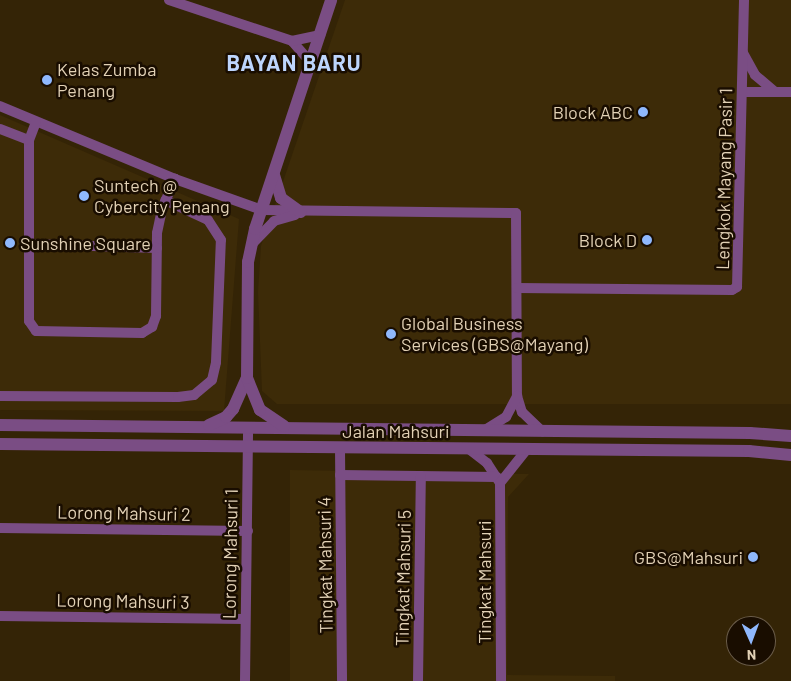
<!DOCTYPE html>
<html>
<head>
<meta charset="utf-8">
<style>
	body { margin:0 }
	#map { position:relative; width:791px; height:681px; overflow:hidden; background:#342406; font-family:Barlow,sans-serif }
	div>[style] { position:absolute }
	.built>* { inset:0; background:#3d2b08 }
	.minor>* { height:10px; margin:-5px; padding:0 5px; transform-origin:5px; border-radius:5px; background:#7a4d84 }
	.tertiary>* { height:12px; margin:-6px; padding:0 6px; transform-origin:6px; border-radius:6px; background:#7a4d84 }
	.dots>* { width:14px; height:14px; translate:-50% -50%; box-sizing:border-box; border:2px solid #190d00; border-radius:50% }
	span { translate:-50% -50%; white-space:nowrap; text-align:center; line-height:1.15; -webkit-text-stroke:5px #190d00; paint-order:stroke }
	.poi-label { font-size:18px; color:#e2d1b5 }
	.left { translate:0 -50%; text-align:left }
	.right { translate:-100% -50%; text-align:right }
	.street-label { font-size:18px; color:#e2d1b5 }
	.district-label { font-size:22px; color:#bdd5fc; font-weight:700; letter-spacing:1px }
	.north { position:absolute; left:726px; top:616px; width:50px; height:50px; box-sizing:border-box; background:#190d00; border:1px solid #695b48; border-radius:50%; rotate:178deg; font-size:14px; font-weight:700; line-height:20px; text-align:center; color:#e2d1b5 }
	.north::after { content:''; display:block; margin:auto; width:18px; height:22px; background:#8fb8fd; clip-path:polygon(50% 0,100% 100%,50% 72%,0 100%) }
</style>
</head>
<body>
<div id="map">
	<div class="built">
		<div style="clip-path:polygon(345px 0,791px 0,791px 404px,277px 404px,262px 391px,258px 292px,261px 246px)"></div>
		<div style="clip-path:polygon(0 115px,239px 219px,224px 411px,0 410px)"></div>
		<div style="clip-path:polygon(290px 470px,529px 474px,508px 497px,507px 675px,615px 676px,615px 681px,290px 681px)"></div>
	</div>
	<div class="minor">
		<div style="left:169px;top:0;width:130px;rotate:18.4deg"></div>
		<div style="left:292px;top:41px;width:28px;rotate:49deg"></div>
		<div style="left:292px;top:41px;width:29px;rotate:-12deg"></div>
		<div style="left:743px;top:53px;width:25px;rotate:61deg"></div>
		<div style="left:755px;top:75px;width:26px;rotate:40deg"></div>
		<div style="left:742px;top:92px;width:49px"></div>
		<div style="left:0;top:106px;width:190px;rotate:22.6deg"></div>
		<div style="left:175px;top:179px;width:92px;rotate:19.6deg"></div>
		<div style="left:262px;top:210px;width:254px;rotate:0.7deg"></div>
		<div style="left:516px;top:213px;width:183px;rotate:89.7deg"></div>
		<div style="left:517px;top:396px;width:17px;rotate:73deg"></div>
		<div style="left:522px;top:412px;width:28px;rotate:44deg"></div>
		<div style="left:36px;top:122px;width:19px;rotate:111deg"></div>
		<div style="left:29px;top:140px;width:181px;rotate:90deg"></div>
		<div style="left:29px;top:321px;width:12px;rotate:55deg"></div>
		<div style="left:36px;top:331px;width:106px;rotate:1.1deg"></div>
		<div style="left:142px;top:333px;width:12px;rotate:-31deg"></div>
		<div style="left:152px;top:327px;width:12px;rotate:-70deg"></div>
		<div style="left:156px;top:316px;width:83px;rotate:-89.3deg"></div>
		<div style="left:157px;top:233px;width:25px;rotate:-78deg"></div>
		<div style="left:162px;top:209px;width:33px;rotate:-67deg"></div>
		<div style="left:0;top:129px;width:31px;rotate:21deg"></div>
		<div style="left:253px;top:243px;width:30px;rotate:-46deg"></div>
		<div style="left:274px;top:221px;width:22px;rotate:-16deg"></div>
		<div style="left:29px;top:244px;width:128px;rotate:1.8deg"></div>
		<div style="left:517px;top:288px;width:215px;rotate:0.5deg"></div>
		<div style="left:732px;top:290px;width:6px;rotate:-31deg"></div>
		<div style="left:737px;top:287px;width:287px;rotate:-88.6deg"></div>
		<div style="left:0;top:396px;width:178px;rotate:0.3deg"></div>
		<div style="left:178px;top:397px;width:16px;rotate:-7deg"></div>
		<div style="left:194px;top:395px;width:23px;rotate:-40deg"></div>
		<div style="left:212px;top:380px;width:18px;rotate:-77deg"></div>
		<div style="left:216px;top:362px;width:122px;rotate:-87.7deg"></div>
		<div style="left:221px;top:240px;width:24px;rotate:-123deg"></div>
		<div style="left:208px;top:220px;width:47px;rotate:-155.1deg"></div>
		<div style="left:485px;top:430px;width:25px;rotate:-32deg"></div>
		<div style="left:506px;top:417px;width:24px;rotate:-62deg"></div>
		<div style="left:340px;top:448px;width:233px;rotate:89.5deg"></div>
		<div style="left:469px;top:449px;width:23px;rotate:38deg"></div>
		<div style="left:487px;top:463px;width:24px;rotate:57deg"></div>
		<div style="left:500px;top:483px;width:198px;rotate:89.7deg"></div>
		<div style="left:340px;top:475px;width:157px;rotate:0.7deg"></div>
		<div style="left:500px;top:483px;width:43px;rotate:-51.5deg"></div>
		<div style="left:0;top:528px;width:248px;rotate:0.7deg"></div>
		<div style="left:0;top:616px;width:245px;rotate:0.7deg"></div>
		<div style="left:245px;top:681px;width:253px;rotate:-89.3deg"></div>
		<div style="left:418px;top:681px;width:205px;rotate:-89.2deg"></div>
	</div>
	<div class="tertiary">
		<div style="left:274px;top:175px;width:24px;rotate:73deg"></div>
		<div style="left:281px;top:198px;width:24px;rotate:36deg"></div>
		<div style="left:0;top:425px;width:750px;rotate:0.61deg"></div>
		<div style="left:750px;top:433px;width:41px;rotate:4.2deg"></div>
		<div style="left:209px;top:425px;width:19px;rotate:-25deg"></div>
		<div style="left:226px;top:417px;width:11px;rotate:-49deg"></div>
		<div style="left:233px;top:409px;width:34px;rotate:-66deg"></div>
		<div style="left:284px;top:426px;width:29px;rotate:-146deg"></div>
		<div style="left:260px;top:410px;width:35px;rotate:-112deg"></div>
		<div style="left:247px;top:378px;width:116px;rotate:-89.5deg"></div>
		<div style="left:248px;top:262px;width:34px;rotate:-78deg"></div>
		<div style="left:255px;top:229px;width:241px;rotate:-71.6deg"></div>
		<div style="left:0;top:444px;width:749px;rotate:0.54deg"></div>
		<div style="left:749px;top:451px;width:42px;rotate:5.4deg"></div>
	</div>
	<div class="dots">
		<div style="left:47px;top:80px;background:#8fb8fd"></div>
		<div style="left:643px;top:112px;background:#8fb8fd"></div>
		<div style="left:84px;top:196px;background:#8fb8fd"></div>
		<div style="left:647px;top:240px;background:#8fb8fd"></div>
		<div style="left:10px;top:243px;background:#8fb8fd"></div>
		<div style="left:391px;top:334px;background:#8fb8fd"></div>
		<div style="left:753px;top:557px;background:#8fb8fd"></div>
	</div>
	<div class="poi-label">
		<span class="left" style="left:57px;top:80px">Kelas Zumba<br>Penang</span>
		<span class="right" style="left:633px;top:112px">Block ABC</span>
		<span class="left" style="left:94px;top:196px">Suntech @<br>Cybercity Penang</span>
		<span class="right" style="left:637px;top:240px">Block D</span>
		<span class="left" style="left:20px;top:243px">Sunshine Square</span>
		<span class="left" style="left:401px;top:334px">Global Business<br>Services (GBS@Mayang)</span>
		<span class="right" style="left:743px;top:557px">GBS@Mahsuri</span>
	</div>
	<div class="street-label">
		<span style="left:724px;top:179px;rotate:-89deg">Lengkok Mayang Pasir 1</span>
		<span style="left:396px;top:431px">Jalan Mahsuri</span>
		<span style="left:124px;top:513px;rotate:1deg">Lorong Mahsuri 2</span>
		<span style="left:230px;top:554px;rotate:-89deg">Lorong Mahsuri 1</span>
		<span style="left:325px;top:565px;rotate:-91deg">Tingkat Mahsuri 4</span>
		<span style="left:403px;top:578px;rotate:-89deg">Tingkat Mahsuri 5</span>
		<span style="left:484px;top:582px;rotate:-90deg">Tingkat Mahsuri</span>
		<span style="left:123px;top:601px;rotate:1deg">Lorong Mahsuri 3</span>
	</div>
	<div class="district-label">
		<span style="left:294px;top:63px">BAYAN BARU</span>
	</div>
	<div class="north">N</div>
</div>
</body>
</html>
